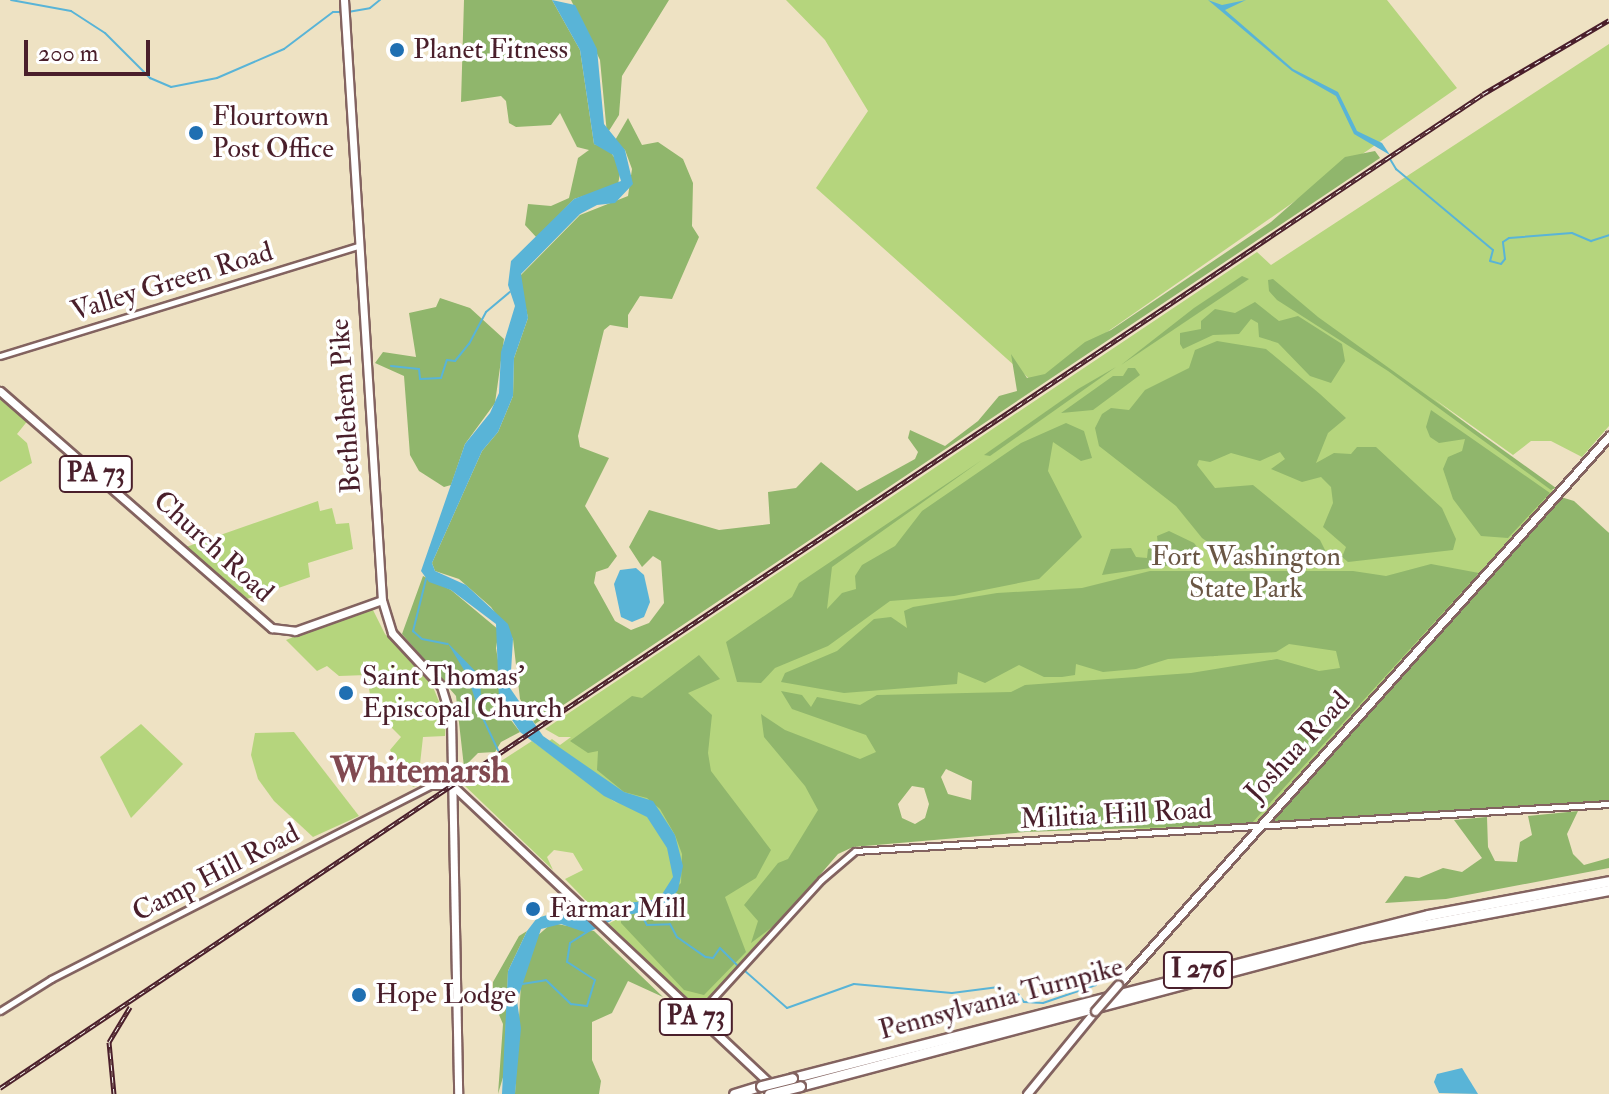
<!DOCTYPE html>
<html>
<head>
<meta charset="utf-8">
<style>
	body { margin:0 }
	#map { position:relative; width:1609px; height:1094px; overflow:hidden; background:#eee2c3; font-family:"IM FELL Double Pica",serif }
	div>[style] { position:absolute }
	.green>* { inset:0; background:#b5d57d }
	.forest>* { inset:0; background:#90b66c }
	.water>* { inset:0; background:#59b4d7 }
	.stream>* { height:2px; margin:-1px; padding:0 1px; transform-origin:1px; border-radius:1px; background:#59b4d7 }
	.roads { filter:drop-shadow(2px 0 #836360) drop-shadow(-2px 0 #836360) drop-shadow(0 2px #836360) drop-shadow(0 -2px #836360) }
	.minor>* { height:5px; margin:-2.5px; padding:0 2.5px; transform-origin:2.5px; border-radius:2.5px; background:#fff }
	.major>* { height:7px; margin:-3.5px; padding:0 3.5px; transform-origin:3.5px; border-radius:3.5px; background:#fff }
	.highway>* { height:9px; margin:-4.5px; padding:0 4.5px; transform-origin:4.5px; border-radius:4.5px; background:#fff }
	.rail>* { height:5px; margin-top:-2.5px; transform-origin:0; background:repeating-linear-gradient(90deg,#fff 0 6px,#4a1f2b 0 12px); box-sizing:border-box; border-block:2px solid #4a1f2b }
	.bridges { filter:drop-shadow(2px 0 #836360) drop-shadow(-2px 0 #836360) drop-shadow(0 2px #836360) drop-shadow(0 -2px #836360) }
	.major-bridge>* { height:7px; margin:-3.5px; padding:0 3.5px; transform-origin:3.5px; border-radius:3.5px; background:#fff }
	.highway-bridge>* { height:9px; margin:-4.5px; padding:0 4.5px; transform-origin:4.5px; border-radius:4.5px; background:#fff }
	.dots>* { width:22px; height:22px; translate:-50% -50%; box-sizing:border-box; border:4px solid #fff; border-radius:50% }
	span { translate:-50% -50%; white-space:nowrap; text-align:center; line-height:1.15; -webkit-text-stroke:7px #fff; paint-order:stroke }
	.shield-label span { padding:2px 6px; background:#fff; border:2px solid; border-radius:6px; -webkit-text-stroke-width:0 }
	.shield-label { font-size:26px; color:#4a1f2b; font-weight:700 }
	.poi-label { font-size:28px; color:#4a1f2b }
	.left { translate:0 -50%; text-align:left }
	.street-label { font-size:28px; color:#4a1f2b }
	.park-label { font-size:28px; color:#6a5644 }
	.district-label { font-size:36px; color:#814951; font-weight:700 }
	.scale { position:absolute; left:24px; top:40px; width:126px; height:36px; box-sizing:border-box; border:4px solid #4a1f2b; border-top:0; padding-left:10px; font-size:24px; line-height:28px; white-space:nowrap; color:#4a1f2b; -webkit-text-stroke:6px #fff; paint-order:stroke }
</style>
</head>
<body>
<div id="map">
	<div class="green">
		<div style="clip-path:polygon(786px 0,1387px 0,1457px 88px,1034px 383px,816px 188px,868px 111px,825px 40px)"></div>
		<div style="clip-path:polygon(1609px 44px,1609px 426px,1582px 457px,1551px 441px,1531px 441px,1513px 455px,1433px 398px,1609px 533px,1609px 801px,1140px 830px,935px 744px,698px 1011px,608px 924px,653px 900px,620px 904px,598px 913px,565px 879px,583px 870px,573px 853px,554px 850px,547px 857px,553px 870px,464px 785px,532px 741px,619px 805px,543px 745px,552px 739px,560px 745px,571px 737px,559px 737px,545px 729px,1257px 252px,1271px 265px)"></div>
		<div style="clip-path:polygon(0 394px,29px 419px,17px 434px,27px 443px,32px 463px,0 482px)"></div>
		<div style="clip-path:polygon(318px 501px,320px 511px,332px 508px,336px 524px,349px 523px,353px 549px,308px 563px,310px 577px,244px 600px,186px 547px)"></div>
		<div style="clip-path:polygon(371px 606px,385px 634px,431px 682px,446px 719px,445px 736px,423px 737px,420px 764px,433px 778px,413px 787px,390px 750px,401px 737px,372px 708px,367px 675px,339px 676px,327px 666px,317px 671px,286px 640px)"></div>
		<div style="clip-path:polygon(141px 724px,183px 764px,131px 818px,100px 757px)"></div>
		<div style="clip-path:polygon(294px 732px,359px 816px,313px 837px,274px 801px,258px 779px,251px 755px,255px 733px)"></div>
	</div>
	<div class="forest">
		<div style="clip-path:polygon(464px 0,552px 0,580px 50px,594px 144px,609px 150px,621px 167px,618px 185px,574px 199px,537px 238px,525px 225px,528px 204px,551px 206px,569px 198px,578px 158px,589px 150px,577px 147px,560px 113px,551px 125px,516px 127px,509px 123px,506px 101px,501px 96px,461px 102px)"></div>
		<div style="clip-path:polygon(571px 0,669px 0,622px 76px,619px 115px,607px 134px,600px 60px)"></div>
		<div style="clip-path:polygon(628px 118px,642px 145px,658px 142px,683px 159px,693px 183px,692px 226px,699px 237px,672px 299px,640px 296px,628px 315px,628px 328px,610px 325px,604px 330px,578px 436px,580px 447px,609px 458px,585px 506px,617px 556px,608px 568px,596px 572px,594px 583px,615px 621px,631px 630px,649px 623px,664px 603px,661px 561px,653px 556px,642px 567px,629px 547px,649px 510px,719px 530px,770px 524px,768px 492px,796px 488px,821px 462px,857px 491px,915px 459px,918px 452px,908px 438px,910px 430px,945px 446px,978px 421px,999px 396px,1017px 391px,1011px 354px,1027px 378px,1045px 374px,1085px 342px,1111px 330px,1271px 222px,1345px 157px,1375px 151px,1380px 158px,535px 724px,520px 699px,513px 639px,491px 607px,459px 579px,435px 571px,432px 563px,482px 451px,498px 432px,513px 396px,514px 358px,528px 318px,519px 277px,580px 215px,628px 196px,632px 169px,625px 150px,614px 142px)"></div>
		<div style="clip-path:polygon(1242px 276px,1249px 279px,1121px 365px,1194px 308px)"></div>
		<div style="clip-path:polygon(1273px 279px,1318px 317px,1556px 488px,1551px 490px,1388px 371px,1277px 300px,1269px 291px,1268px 280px)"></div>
		<div style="clip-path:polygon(440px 298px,470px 308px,504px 339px,495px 403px,465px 444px,451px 485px,444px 487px,419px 471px,410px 455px,404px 376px,375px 363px,383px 352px,416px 357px,409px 313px,436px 307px)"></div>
		<div style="clip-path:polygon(1255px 302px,1279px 321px,1298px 316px,1342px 344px,1345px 361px,1331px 383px,1310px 376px,1278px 343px,1259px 337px,1258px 323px,1251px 319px,1239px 334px,1213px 335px,1183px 349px,1180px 344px,1180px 333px,1201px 329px,1201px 321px,1215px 309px,1235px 313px)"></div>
		<div style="clip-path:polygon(1217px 341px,1266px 349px,1320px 394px,1346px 418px,1328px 433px,1316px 463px,1334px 453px,1351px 454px,1357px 447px,1376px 447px,1442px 508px,1456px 539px,1453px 550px,1348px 562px,1342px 557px,1346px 547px,1323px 527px,1333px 503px,1331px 487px,1321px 477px,1302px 482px,1271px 469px,1285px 459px,1280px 452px,1260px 461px,1231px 453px,1210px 462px,1199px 460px,1197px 465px,1215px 488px,1253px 485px,1320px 540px,1329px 558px,1323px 563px,1239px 564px,1202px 538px,1176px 506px,1099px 446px,1095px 428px,1102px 414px,1111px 408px,1129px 410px,1145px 390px,1189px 368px,1195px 350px)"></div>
		<div style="clip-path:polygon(1116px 367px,990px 456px,984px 455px,1078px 389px)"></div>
		<div style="clip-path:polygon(1128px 368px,1135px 368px,1140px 375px,1093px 410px,1061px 413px,1113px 376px,1123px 376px)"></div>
		<div style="clip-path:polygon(1431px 410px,1550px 493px,1508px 538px,1481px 536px,1453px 499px,1443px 469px,1448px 457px,1462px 451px,1465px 439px,1439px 443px,1430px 437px,1426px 427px)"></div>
		<div style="clip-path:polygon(1066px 423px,1084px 431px,1092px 458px,1081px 461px,1053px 442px,1048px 471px,1082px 537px,1039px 579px,954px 596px,890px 601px,828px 646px,775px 668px,761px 683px,737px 682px,726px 642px,792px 597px,799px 583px,982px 460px,832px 567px,827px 609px,842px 593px,856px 589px,855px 576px,862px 565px,895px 546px,922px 511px,1021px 443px)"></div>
		<div style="clip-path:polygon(1561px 497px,1574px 501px,1609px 533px,1609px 801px,1268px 822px)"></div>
		<div style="clip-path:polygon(1169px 531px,1194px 543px,1201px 552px,1199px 561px,1102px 575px,1111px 549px,1131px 548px,1136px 557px,1147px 558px,1148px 549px,1158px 546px,1157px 536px)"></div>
		<div style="clip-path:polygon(evenodd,1431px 564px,1479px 573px,1251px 824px,1026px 832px,853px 847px,838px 854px,780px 921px,751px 943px,758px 921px,744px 905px,778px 863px,788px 859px,818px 810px,805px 786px,764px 737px,761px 714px,785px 730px,860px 759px,876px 752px,866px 735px,792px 709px,781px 691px,802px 695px,811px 707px,817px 697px,860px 705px,877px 695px,1011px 692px,1025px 685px,1191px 673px,1277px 659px,1319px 671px,1340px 668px,1336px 651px,1289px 644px,1276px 652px,1168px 659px,1136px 669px,1103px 672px,1076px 664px,1075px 675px,1062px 677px,1044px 677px,1019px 665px,985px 683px,958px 672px,957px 684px,844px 693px,781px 682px,785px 673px,837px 651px,874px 619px,891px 617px,907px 628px,904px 611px,913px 607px,997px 593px,1082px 588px,1150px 571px,1353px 571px,1386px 576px,1431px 564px,946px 769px,972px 781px,971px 800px,948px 794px,941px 777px,946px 769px,1431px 564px,912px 786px,924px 788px,929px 804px,925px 818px,915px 824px,902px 818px,898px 804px,912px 786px)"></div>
		<div style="clip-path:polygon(423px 576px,451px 590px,499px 630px,496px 648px,507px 715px,520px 732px,501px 742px,495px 752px,478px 753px,464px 767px,456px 696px,402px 634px)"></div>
		<div style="clip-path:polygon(699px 655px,720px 679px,688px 693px,712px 715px,708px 753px,711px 771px,771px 850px,756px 878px,725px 897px,746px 952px,704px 995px,684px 990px,621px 923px,621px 916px,649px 912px,681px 883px,682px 854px,675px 835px,660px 809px,647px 798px,624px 792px,597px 770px,598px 751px,588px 753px,570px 741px,632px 696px,642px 698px)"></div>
		<div style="clip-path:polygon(1578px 811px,1567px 834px,1573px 854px,1584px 865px,1609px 858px,1609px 868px,1446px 899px,1385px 903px,1405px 876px,1419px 878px,1443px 868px,1462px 872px,1482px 858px,1454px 820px,1487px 817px,1488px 847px,1495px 861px,1517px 862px,1520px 842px,1532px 835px,1528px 816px)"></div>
		<div style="clip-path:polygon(552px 923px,594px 931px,663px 997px,628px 981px,612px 1013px,592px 1022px,592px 1060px,601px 1081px,599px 1094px,515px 1094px,521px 982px,536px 937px)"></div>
		<div style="clip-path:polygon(527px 931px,508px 971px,504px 1074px,498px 1094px,503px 1024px,493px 1001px,493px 982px,519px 936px)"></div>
	</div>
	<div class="water">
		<div style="clip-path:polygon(552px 0,575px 5px,597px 49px,604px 124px,625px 150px,633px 184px,615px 203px,597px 205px,580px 214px,521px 274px,528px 318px,514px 358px,513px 396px,498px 432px,482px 451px,432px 563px,435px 571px,466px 585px,508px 624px,513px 639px,510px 688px,543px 736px,624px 792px,653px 801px,675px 835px,683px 866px,678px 890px,663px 909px,621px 916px,587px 933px,561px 924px,541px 929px,517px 1001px,521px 1028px,515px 1094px,502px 1094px,508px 971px,527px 931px,537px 918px,554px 913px,585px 919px,620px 904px,659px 899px,673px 877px,667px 848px,647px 817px,604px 796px,520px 732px,499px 700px,496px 624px,451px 590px,429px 582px,421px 571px,465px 444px,490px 413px,499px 393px,501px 352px,515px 306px,508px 285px,511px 261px,574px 199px,621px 181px,613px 155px,594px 144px,580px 50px)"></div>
		<div style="clip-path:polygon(1208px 0,1222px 5px,1246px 0,1225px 10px,1293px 69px,1338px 92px,1357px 131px,1382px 143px,1390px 155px,1354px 134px,1336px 96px,1292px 71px)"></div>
		<div style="clip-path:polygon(636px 568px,644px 575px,650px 602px,644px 617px,632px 622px,621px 617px,614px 584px,620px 570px)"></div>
		<div style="clip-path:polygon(447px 642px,480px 676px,482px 720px,467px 675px)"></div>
		<div style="clip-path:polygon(1462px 1068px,1478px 1094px,1439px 1093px,1434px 1082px,1437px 1074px)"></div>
	</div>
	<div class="stream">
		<div style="left:11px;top:0;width:61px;rotate:10.4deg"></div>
		<div style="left:71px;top:11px;width:40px;rotate:32.9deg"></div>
		<div style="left:105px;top:33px;width:64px;rotate:45deg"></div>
		<div style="left:150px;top:78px;width:23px;rotate:23deg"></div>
		<div style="left:171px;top:87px;width:47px;rotate:-11.1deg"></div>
		<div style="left:217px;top:78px;width:73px;rotate:-23.4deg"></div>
		<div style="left:284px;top:49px;width:61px;rotate:-37.1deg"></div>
		<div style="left:333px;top:12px;width:8px"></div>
		<div style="left:348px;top:12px;width:22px;rotate:-10deg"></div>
		<div style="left:370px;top:8px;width:13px;rotate:-39deg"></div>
		<div style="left:1390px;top:159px;width:12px;rotate:59deg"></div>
		<div style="left:1396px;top:169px;width:126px;rotate:39.9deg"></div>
		<div style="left:1493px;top:250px;width:11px;rotate:105deg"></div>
		<div style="left:1490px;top:261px;width:11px;rotate:15deg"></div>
		<div style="left:1501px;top:264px;width:6px;rotate:-51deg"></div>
		<div style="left:1505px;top:259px;width:17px;rotate:-97deg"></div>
		<div style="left:1503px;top:242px;width:7px;rotate:-34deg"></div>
		<div style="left:1509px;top:238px;width:63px;rotate:-4.5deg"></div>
		<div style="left:1572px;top:233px;width:21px;rotate:23deg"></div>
		<div style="left:1591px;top:241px;width:19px;rotate:-18deg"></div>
		<div style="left:391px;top:366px;width:28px;rotate:6deg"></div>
		<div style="left:419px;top:369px;width:10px;rotate:84deg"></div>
		<div style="left:420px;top:379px;width:21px;rotate:-3deg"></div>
		<div style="left:441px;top:378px;width:19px;rotate:-72deg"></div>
		<div style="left:447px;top:360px;width:8px;rotate:7deg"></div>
		<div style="left:455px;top:361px;width:22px;rotate:-51deg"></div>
		<div style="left:469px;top:344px;width:36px;rotate:-62deg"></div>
		<div style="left:486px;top:312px;width:31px;rotate:-40deg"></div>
		<div style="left:426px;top:579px;width:54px;rotate:104deg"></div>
		<div style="left:413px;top:631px;width:12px;rotate:42deg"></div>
		<div style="left:422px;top:639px;width:26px;rotate:11deg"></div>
		<div style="left:482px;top:716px;width:38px;rotate:65deg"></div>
		<div style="left:639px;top:910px;width:17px;rotate:62deg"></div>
		<div style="left:647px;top:925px;width:23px;rotate:-2deg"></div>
		<div style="left:670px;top:924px;width:15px;rotate:62deg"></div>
		<div style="left:677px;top:937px;width:35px;rotate:35deg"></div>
		<div style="left:706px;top:957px;width:7px;rotate:8deg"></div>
		<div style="left:713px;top:958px;width:12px;rotate:-55deg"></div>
		<div style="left:720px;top:948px;width:27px;rotate:45deg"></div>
		<div style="left:745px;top:971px;width:56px;rotate:41.4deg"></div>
		<div style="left:787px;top:1008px;width:71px;rotate:-19.7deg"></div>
		<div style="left:854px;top:984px;width:98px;rotate:5.2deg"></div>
		<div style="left:952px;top:993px;width:47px;rotate:-7.3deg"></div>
		<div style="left:999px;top:987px;width:12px;rotate:59deg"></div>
		<div style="left:1005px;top:997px;width:13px;rotate:-13deg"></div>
		<div style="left:1018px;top:994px;width:10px;rotate:53deg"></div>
		<div style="left:1024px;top:1002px;width:19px;rotate:3deg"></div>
		<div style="left:1043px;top:1003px;width:56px;rotate:-18.8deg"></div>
		<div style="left:522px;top:984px;width:24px;rotate:-9deg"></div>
		<div style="left:546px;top:980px;width:35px;rotate:44deg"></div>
		<div style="left:571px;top:1004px;width:16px;rotate:7deg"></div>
		<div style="left:587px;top:1006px;width:27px;rotate:-73deg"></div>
		<div style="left:595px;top:980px;width:33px;rotate:-147deg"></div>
		<div style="left:567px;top:962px;width:19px;rotate:-81deg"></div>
		<div style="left:570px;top:943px;width:20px;rotate:-33deg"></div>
	</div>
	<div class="roads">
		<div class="minor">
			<div style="left:0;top:356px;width:374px;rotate:-17.1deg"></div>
			<div style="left:0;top:1011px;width:60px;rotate:-32.1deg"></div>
			<div style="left:51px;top:979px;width:424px;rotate:-27deg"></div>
			<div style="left:429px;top:786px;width:24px"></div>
			<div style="left:696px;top:1017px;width:185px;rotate:-47.6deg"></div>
			<div style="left:821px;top:880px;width:45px;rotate:-40.5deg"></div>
			<div style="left:855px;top:851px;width:755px;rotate:-3.57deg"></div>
		</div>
		<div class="major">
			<div style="left:344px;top:0;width:601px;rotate:86.38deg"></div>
			<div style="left:382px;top:600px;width:34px;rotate:73deg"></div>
			<div style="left:392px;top:633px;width:72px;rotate:47.2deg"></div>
			<div style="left:441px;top:686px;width:34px;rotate:73deg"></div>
			<div style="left:451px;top:718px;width:376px;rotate:88.9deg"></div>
			<div style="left:0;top:391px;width:361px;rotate:41.1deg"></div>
			<div style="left:272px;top:628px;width:23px;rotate:7deg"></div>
			<div style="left:295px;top:631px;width:92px;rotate:-19.6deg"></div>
			<div style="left:453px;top:786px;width:438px;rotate:43.2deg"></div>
			<div style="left:1118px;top:985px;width:737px;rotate:-48.19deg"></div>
			<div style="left:1027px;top:1094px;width:107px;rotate:-50.7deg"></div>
		</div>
		<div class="highway">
			<div style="left:792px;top:1078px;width:657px;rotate:-14.37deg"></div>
			<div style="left:1428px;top:915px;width:184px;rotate:-10.6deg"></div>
			<div style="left:800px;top:1086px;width:579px;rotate:-14.9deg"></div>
			<div style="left:1360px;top:937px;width:253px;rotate:-10.7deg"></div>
			<div style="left:734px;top:1094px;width:28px;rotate:-17deg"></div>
		</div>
	</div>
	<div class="rail">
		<div style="left:0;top:1088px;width:1785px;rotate:-33.83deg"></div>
		<div style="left:1483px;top:94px;width:146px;rotate:-30.4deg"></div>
		<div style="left:114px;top:1094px;width:52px;rotate:-95.5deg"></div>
		<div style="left:109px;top:1042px;width:41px;rotate:-59deg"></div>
	</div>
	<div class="bridges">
		<div class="major-bridge">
			<div style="left:1095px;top:1011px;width:35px;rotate:-49deg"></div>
		</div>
		<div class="highway-bridge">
			<div style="left:761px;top:1086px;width:32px;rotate:-14deg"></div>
			<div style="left:769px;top:1094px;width:32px;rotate:-14deg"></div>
		</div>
	</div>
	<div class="dots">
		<div style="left:397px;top:50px;background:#1f6fb2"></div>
		<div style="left:196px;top:133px;background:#1f6fb2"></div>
		<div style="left:346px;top:693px;background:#1f6fb2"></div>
		<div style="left:533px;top:909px;background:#1f6fb2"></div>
		<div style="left:359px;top:995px;background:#1f6fb2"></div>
	</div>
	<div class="shield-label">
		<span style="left:96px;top:474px">PA 73</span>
		<span style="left:1198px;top:970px">I 276</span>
		<span style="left:696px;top:1017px">PA 73</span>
	</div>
	<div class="poi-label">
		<span class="left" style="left:413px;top:50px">Planet Fitness</span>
		<span class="left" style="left:212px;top:133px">Flourtown<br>Post Office</span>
		<span class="left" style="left:362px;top:693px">Saint Thomas'<br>Episcopal Church</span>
		<span class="left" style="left:549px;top:909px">Farmar Mill</span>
		<span class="left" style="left:375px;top:995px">Hope Lodge</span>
	</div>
	<div class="street-label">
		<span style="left:172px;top:282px;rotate:-17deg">Valley Green Road</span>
		<span style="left:346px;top:406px;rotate:-94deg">Bethlehem Pike</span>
		<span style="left:213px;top:547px;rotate:42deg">Church Road</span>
		<span style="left:1298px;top:747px;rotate:-47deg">Joshua Road</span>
		<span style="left:1116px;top:815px;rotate:-3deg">Militia Hill Road</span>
		<span style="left:216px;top:873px;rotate:-27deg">Camp Hill Road</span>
		<span style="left:1001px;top:999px;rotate:-15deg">Pennsylvania Turnpike</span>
	</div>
	<div class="park-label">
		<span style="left:1246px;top:573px">Fort Washington<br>State Park</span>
	</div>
	<div class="district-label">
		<span style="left:420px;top:771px">Whitemarsh</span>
	</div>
	<div class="scale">200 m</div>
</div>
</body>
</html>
